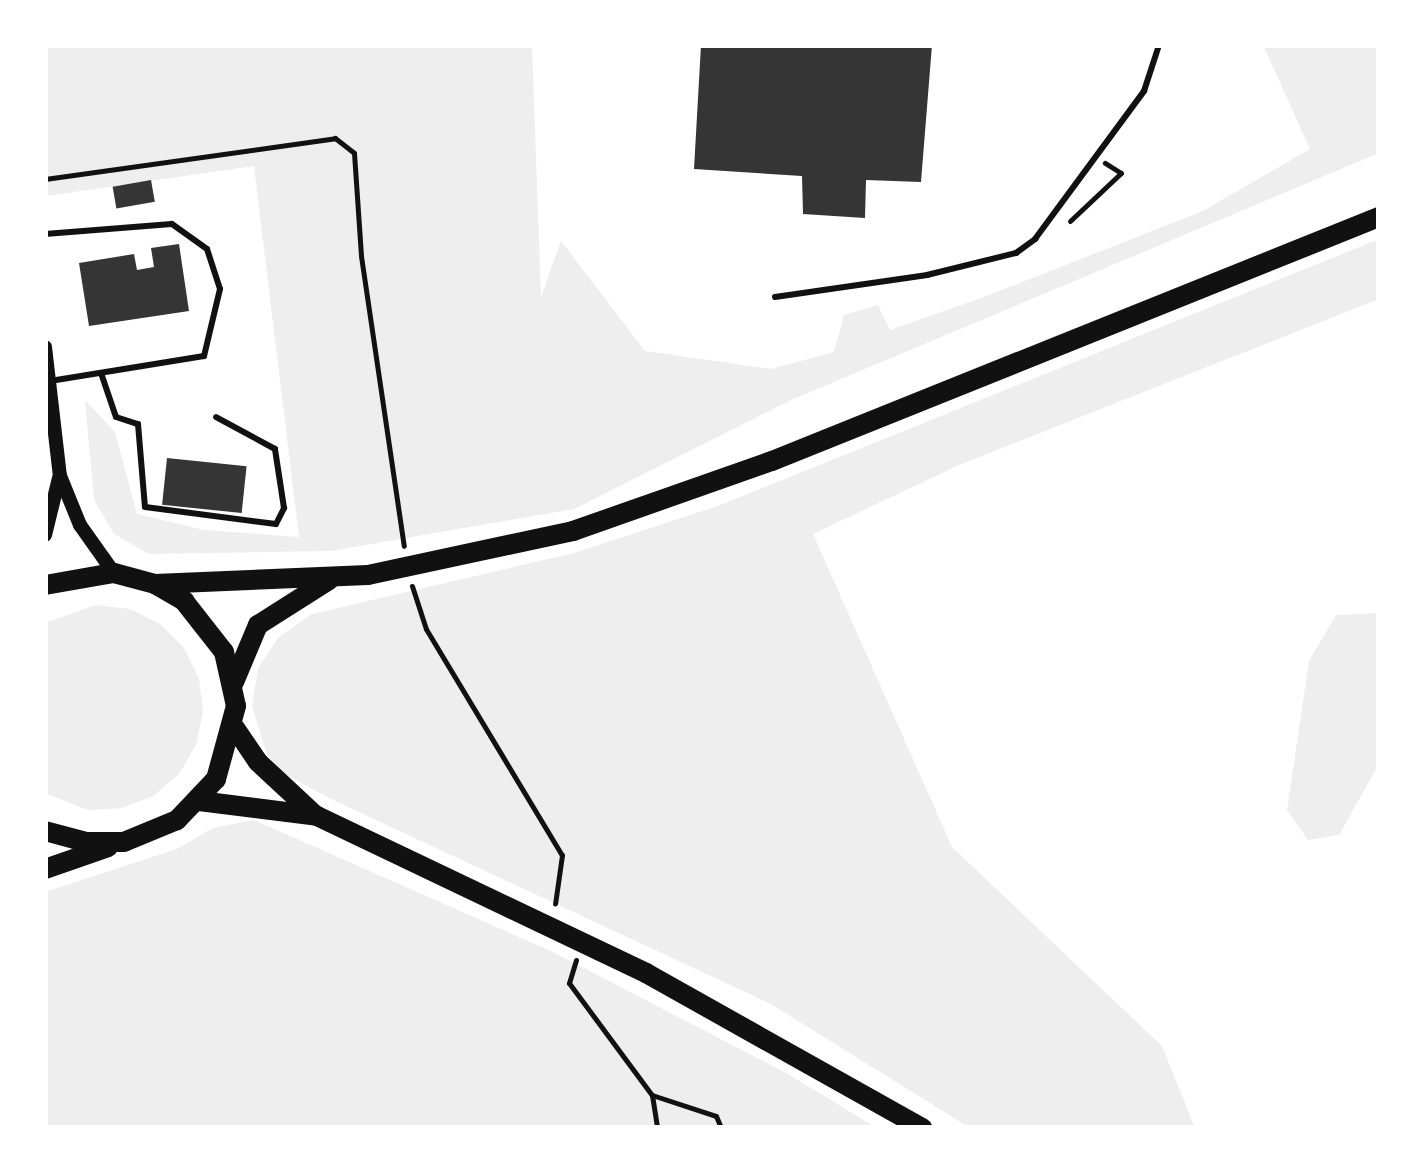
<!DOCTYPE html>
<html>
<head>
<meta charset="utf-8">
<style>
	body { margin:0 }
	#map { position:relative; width:1424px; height:1173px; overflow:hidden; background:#fff; font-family:"Work Sans",sans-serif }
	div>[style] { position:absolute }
	.green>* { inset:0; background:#eee }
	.building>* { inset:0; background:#353535; transform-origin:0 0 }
	.path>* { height:5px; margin:-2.5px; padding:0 2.5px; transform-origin:2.5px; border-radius:2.5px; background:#111 }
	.service>* { height:6px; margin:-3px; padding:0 3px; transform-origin:3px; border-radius:3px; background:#111 }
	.tertiary>* { height:14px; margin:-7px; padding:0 7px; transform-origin:7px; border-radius:7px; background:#111 }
	.trunk>* { height:20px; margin:-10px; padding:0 10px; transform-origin:10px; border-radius:10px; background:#111 }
	span { translate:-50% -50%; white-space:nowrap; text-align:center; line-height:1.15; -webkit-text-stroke:9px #fff; paint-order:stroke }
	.frame { position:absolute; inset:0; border:48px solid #fff; pointer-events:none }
</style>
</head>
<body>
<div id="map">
	<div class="green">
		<div style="clip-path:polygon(45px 45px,532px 45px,541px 297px,561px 241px,645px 351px,771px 369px,834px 352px,844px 315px,878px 305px,890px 330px,984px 297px,1203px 211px,1310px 149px,1263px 45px,1379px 45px,1379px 153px,791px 400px,574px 509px,331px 551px,149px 554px,114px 534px,94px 500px,85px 400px,115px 432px,137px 514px,204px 530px,299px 537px,254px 166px,46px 196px)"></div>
		<div style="clip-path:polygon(1379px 239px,1379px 299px,959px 465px,813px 534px,952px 847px,1162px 1046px,1195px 1128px,970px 1128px,771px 1004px,331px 799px,286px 775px,267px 755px,252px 706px,258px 668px,279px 637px,312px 614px,574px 553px,718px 506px)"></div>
		<div style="clip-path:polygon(96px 605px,130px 609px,160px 624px,184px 648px,199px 679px,203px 712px,196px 745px,179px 774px,153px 796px,122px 808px,88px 810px,45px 793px,45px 623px)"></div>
		<div style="clip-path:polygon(1379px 613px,1379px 764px,1339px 835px,1308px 840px,1287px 810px,1309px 661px,1336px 615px)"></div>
		<div style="clip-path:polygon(254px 820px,555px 953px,786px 1073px,877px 1128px,45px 1128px,45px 892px,177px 849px,213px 828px)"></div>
	</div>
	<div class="building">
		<div style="clip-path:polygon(701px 45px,932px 45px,921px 182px,866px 180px,865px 218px,803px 214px,802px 176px,694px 169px)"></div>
		<div style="left:151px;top:180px;width:22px;height:39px;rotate:80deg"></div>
		<div style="clip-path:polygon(179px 244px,189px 311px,89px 326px,79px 263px,134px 254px,137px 270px,154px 267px,151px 248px)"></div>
		<div style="left:167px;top:458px;width:80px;height:47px;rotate:6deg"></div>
	</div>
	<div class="path">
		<div style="left:45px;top:179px;width:293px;rotate:-8deg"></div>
		<div style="left:335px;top:138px;width:24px;rotate:38deg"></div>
		<div style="left:354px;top:153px;width:103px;rotate:86.1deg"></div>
		<div style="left:361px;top:256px;width:293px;rotate:81.6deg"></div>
		<div style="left:1070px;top:221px;width:70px;rotate:-43.3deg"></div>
		<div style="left:1121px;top:173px;width:19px;rotate:-148deg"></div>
		<div style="left:412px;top:586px;width:45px;rotate:72deg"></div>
		<div style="left:426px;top:629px;width:264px;rotate:59deg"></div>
		<div style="left:562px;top:855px;width:49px;rotate:98.1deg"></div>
		<div style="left:576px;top:960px;width:24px;rotate:107deg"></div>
		<div style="left:569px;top:983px;width:139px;rotate:53.5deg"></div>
		<div style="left:652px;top:1095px;width:33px;rotate:81deg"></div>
		<div style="left:652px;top:1095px;width:67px;rotate:18.2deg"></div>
		<div style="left:716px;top:1116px;width:13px;rotate:67deg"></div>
	</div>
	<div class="service">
		<div style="left:45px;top:234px;width:127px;rotate:-4.5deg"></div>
		<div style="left:172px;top:224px;width:43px;rotate:35.5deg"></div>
		<div style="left:207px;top:249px;width:42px;rotate:72deg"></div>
		<div style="left:220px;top:289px;width:69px;rotate:103.4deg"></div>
		<div style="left:204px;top:356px;width:156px;rotate:170.8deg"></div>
		<div style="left:775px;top:297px;width:154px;rotate:-8.2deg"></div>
		<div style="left:927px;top:275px;width:92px;rotate:-13.9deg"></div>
		<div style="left:1016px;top:253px;width:24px;rotate:-36deg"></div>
		<div style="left:1035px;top:239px;width:184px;rotate:-53.6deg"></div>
		<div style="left:1144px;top:91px;width:48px;rotate:-71.9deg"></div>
		<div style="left:101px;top:373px;width:46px;rotate:71.2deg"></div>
		<div style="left:116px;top:417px;width:23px;rotate:18deg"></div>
		<div style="left:138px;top:424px;width:83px;rotate:85.2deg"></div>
		<div style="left:145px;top:507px;width:132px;rotate:7.4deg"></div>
		<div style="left:276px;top:524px;width:18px;rotate:-63deg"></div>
		<div style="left:284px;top:508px;width:60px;rotate:-98.7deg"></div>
		<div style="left:275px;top:449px;width:67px;rotate:-151.5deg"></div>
	</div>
	<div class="tertiary">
		<div style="left:45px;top:347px;width:130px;rotate:83.4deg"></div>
		<div style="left:60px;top:476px;width:53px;rotate:67.8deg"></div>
		<div style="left:80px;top:525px;width:59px;rotate:54.7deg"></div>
		<div style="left:45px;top:535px;width:59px;rotate:-76.2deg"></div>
	</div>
	<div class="trunk">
		<div style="left:155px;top:584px;width:213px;rotate:-2.4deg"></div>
		<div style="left:368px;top:575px;width:210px;rotate:-12.1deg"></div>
		<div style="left:573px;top:531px;width:211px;rotate:-19.4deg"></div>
		<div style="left:772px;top:461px;width:654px;rotate:-21.9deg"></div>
		<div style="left:45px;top:585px;width:70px;rotate:-9.9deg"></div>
		<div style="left:114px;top:573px;width:42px;rotate:15deg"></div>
		<div style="left:155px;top:584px;width:34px;rotate:30deg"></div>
		<div style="left:184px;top:601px;width:65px;rotate:51.9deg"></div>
		<div style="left:224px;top:652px;width:55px;rotate:77.5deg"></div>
		<div style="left:236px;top:706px;width:76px;rotate:105.3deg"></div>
		<div style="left:216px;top:779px;width:57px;rotate:133.6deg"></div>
		<div style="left:177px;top:820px;width:57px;rotate:157.5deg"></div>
		<div style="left:124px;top:842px;width:38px;rotate:180deg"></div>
		<div style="left:86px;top:842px;width:42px;rotate:-165deg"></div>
		<div style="left:234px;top:682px;width:62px;rotate:-67.2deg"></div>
		<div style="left:258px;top:625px;width:84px;rotate:-32.4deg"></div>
		<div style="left:235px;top:728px;width:41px;rotate:55.9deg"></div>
		<div style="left:258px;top:762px;width:76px;rotate:42.9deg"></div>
		<div style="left:199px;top:801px;width:119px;rotate:7.2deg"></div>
		<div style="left:317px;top:816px;width:365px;rotate:25.5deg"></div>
		<div style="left:646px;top:973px;width:317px;rotate:29.3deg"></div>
		<div style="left:45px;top:869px;width:67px;rotate:-19.2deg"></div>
	</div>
	<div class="frame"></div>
</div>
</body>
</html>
